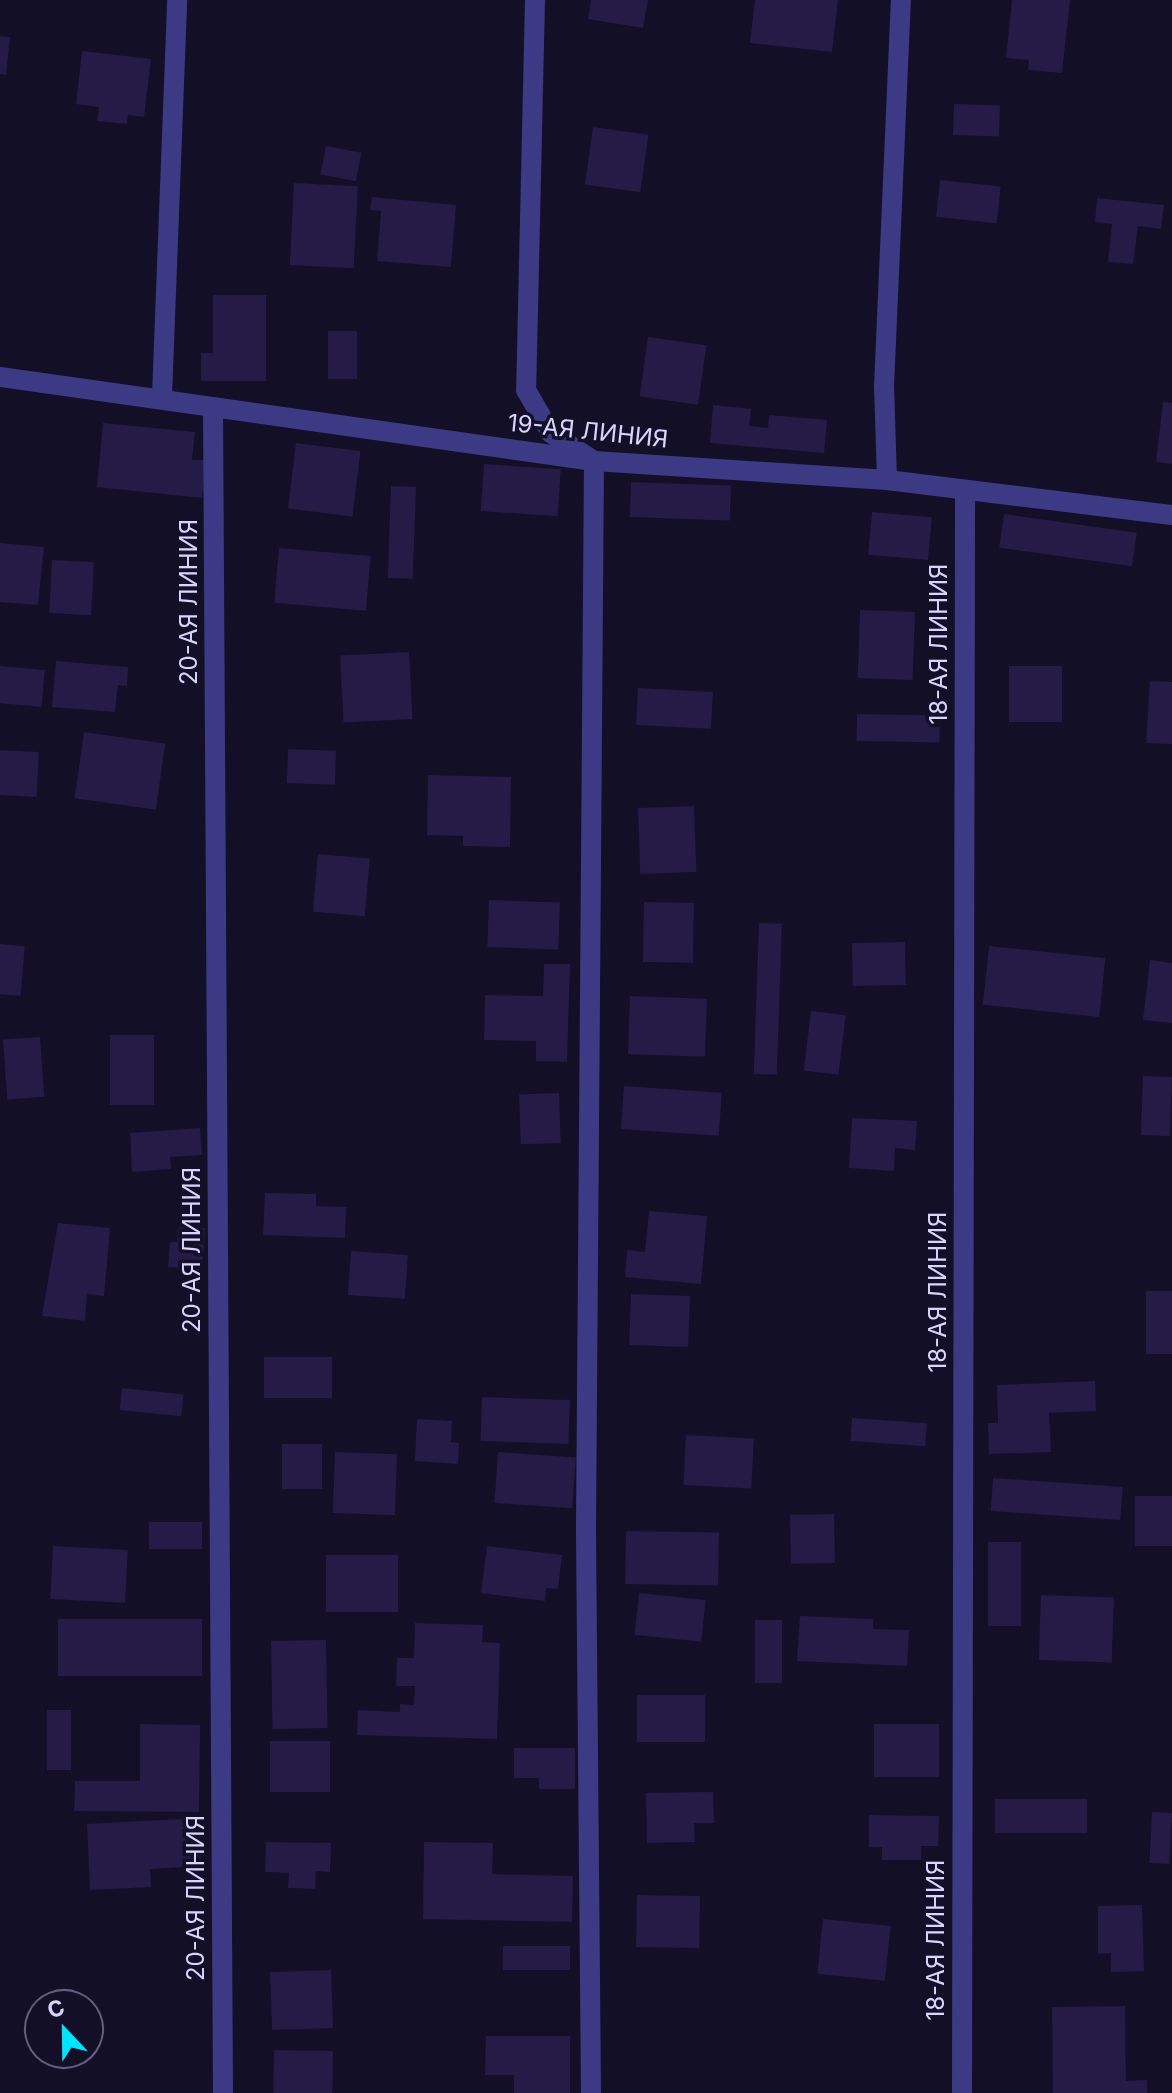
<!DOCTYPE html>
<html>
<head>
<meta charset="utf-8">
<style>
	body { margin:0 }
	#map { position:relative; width:1172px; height:2093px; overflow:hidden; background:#130f26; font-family:Inter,sans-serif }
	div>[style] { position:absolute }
	.building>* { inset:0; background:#241b47; transform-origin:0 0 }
	.minor>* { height:20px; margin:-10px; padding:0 10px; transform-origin:10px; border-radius:10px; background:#3d3a85 }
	span { translate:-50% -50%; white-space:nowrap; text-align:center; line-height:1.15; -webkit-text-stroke:7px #130f26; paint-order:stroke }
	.street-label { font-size:24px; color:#d9d4ff }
	.north { position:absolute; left:24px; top:1989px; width:80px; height:80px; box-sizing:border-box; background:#130f26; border:2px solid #625e7d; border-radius:50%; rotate:338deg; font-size:22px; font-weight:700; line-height:32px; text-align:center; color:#d9d4ff }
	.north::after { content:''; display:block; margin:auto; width:28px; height:36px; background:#00e5ff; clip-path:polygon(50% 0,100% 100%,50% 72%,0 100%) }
</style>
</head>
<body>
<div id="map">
	<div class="building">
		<div style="clip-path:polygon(591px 0,648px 0,643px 28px,588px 19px)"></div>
		<div style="clip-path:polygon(755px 0,838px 0,832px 52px,750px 43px)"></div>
		<div style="clip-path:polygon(1012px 0,1070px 0,1062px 73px,1028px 70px,1029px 60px,1006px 58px)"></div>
		<div style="clip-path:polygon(0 36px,10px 37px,6px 75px,0 74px)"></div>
		<div style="clip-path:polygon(82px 51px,151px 59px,144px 117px,128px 115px,127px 124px,97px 121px,99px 107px,76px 104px)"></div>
		<div style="left:954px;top:104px;width:46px;height:31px;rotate:2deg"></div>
		<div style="left:593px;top:127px;width:56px;height:58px;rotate:8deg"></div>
		<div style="left:326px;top:146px;width:36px;height:29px;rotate:11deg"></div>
		<div style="left:940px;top:180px;width:61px;height:37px;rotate:6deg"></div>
		<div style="left:294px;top:183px;width:64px;height:82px;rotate:3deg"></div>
		<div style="clip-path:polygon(372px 197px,456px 205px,451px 267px,377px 261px,381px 211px,370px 210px)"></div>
		<div style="clip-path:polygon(1097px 198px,1164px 205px,1161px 229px,1138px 226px,1133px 264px,1108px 262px,1112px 224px,1095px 222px)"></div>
		<div style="clip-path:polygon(213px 295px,266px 295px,266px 381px,201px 381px,201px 353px,213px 353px)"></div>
		<div style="left:328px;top:331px;width:29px;height:48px"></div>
		<div style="left:648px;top:337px;width:59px;height:60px;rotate:8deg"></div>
		<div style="clip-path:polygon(1163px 402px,1172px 403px,1172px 464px,1156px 462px)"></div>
		<div style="clip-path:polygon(713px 405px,751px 409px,749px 426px,768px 428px,769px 415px,827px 420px,824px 453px,710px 443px)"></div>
		<div style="clip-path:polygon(103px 423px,195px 432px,192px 460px,206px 460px,202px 498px,97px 487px)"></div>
		<div style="left:296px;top:443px;width:65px;height:66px;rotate:7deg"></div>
		<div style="left:484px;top:464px;width:77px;height:47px;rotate:4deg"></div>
		<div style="left:631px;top:482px;width:100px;height:35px;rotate:2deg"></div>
		<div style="left:391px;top:486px;width:25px;height:92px;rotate:2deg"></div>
		<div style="left:872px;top:512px;width:60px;height:43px;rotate:5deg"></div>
		<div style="left:1004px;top:514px;width:134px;height:34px;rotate:8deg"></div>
		<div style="clip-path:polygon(0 543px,44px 547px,38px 605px,0 602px)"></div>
		<div style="left:279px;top:548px;width:92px;height:55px;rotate:5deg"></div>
		<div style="left:52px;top:560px;width:42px;height:53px;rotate:3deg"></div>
		<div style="left:860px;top:610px;width:55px;height:68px;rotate:2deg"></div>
		<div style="left:409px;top:652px;width:67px;height:69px;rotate:87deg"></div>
		<div style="clip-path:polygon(56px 661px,128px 667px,127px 686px,118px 685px,115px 712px,52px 707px)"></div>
		<div style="left:0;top:666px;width:45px;height:37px;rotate:5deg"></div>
		<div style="left:1009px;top:666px;width:53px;height:56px"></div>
		<div style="clip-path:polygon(1150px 681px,1172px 682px,1172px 744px,1146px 743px)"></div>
		<div style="left:638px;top:688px;width:75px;height:37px;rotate:3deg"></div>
		<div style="left:857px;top:714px;width:83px;height:27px;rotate:1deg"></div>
		<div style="left:84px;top:732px;width:82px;height:67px;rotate:8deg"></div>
		<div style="left:288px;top:749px;width:48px;height:34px;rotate:2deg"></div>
		<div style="left:0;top:750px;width:39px;height:45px;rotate:3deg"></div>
		<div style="clip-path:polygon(428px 775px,511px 777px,510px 847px,463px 846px,463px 836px,427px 835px)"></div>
		<div style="left:694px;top:806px;width:66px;height:56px;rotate:88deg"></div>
		<div style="left:318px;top:854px;width:52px;height:58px;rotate:5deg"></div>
		<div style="left:489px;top:900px;width:71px;height:47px;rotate:2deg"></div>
		<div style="left:644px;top:902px;width:50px;height:60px;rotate:1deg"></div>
		<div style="left:759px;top:923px;width:23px;height:151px;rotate:2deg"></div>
		<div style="left:905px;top:942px;width:43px;height:53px;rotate:89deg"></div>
		<div style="left:0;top:944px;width:25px;height:50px;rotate:5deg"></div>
		<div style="left:989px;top:946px;width:117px;height:59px;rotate:6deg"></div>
		<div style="clip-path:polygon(1150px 960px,1172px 963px,1172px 1023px,1143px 1020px)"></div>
		<div style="clip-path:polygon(544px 964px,570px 964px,567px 1062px,536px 1061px,536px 1041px,484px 1040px,485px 995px,543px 996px)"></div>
		<div style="left:630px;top:996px;width:77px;height:58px;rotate:2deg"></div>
		<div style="left:811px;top:1011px;width:35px;height:60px;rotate:7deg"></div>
		<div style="left:110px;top:1035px;width:44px;height:70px"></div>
		<div style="left:40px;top:1037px;width:60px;height:37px;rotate:86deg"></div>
		<div style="left:1143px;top:1076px;width:29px;height:59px;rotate:2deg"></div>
		<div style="left:624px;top:1086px;width:98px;height:43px;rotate:4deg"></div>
		<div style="left:559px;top:1093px;width:50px;height:40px;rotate:88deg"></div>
		<div style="clip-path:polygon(852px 1118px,917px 1121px,915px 1150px,895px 1148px,894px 1171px,849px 1168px)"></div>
		<div style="clip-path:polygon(200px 1128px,202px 1155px,170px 1157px,171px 1169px,132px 1172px,130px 1133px)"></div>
		<div style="clip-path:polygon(265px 1193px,316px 1194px,316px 1206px,346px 1207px,345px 1238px,263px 1235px)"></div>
		<div style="clip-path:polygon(649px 1211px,707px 1216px,701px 1284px,625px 1277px,627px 1250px,645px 1252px)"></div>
		<div style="clip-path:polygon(58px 1223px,110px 1228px,104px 1296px,87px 1294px,85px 1321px,42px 1316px)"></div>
		<div style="clip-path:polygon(178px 1227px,205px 1228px,202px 1269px,168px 1267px,170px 1242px,177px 1242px)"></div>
		<div style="left:351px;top:1251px;width:57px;height:44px;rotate:4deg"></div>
		<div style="left:1146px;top:1291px;width:26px;height:63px"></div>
		<div style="left:631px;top:1294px;width:59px;height:51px;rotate:2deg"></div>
		<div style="left:264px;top:1357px;width:68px;height:41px"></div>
		<div style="clip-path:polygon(1095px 1381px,1096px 1411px,1049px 1413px,1051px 1452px,989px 1454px,988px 1423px,998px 1423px,997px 1385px)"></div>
		<div style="left:122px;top:1388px;width:62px;height:22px;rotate:6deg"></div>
		<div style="left:482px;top:1397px;width:88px;height:44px;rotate:2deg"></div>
		<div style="left:852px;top:1418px;width:75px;height:23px;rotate:4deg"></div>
		<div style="clip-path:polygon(417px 1419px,452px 1421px,451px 1442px,459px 1443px,458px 1464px,415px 1461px)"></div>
		<div style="left:686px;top:1435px;width:68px;height:50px;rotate:3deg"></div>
		<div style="left:282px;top:1444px;width:40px;height:45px"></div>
		<div style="left:335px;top:1452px;width:62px;height:61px;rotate:2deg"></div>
		<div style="left:498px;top:1452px;width:78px;height:51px;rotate:4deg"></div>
		<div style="left:993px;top:1478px;width:130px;height:33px;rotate:4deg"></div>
		<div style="left:1135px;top:1496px;width:37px;height:50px"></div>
		<div style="left:834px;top:1514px;width:49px;height:44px;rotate:89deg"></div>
		<div style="left:149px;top:1522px;width:53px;height:27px"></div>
		<div style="left:626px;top:1531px;width:93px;height:53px;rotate:1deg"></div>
		<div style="left:988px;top:1542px;width:33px;height:84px"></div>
		<div style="left:53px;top:1546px;width:75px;height:53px;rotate:3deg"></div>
		<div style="clip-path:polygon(487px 1546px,562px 1555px,558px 1589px,546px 1588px,545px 1601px,481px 1593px)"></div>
		<div style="left:326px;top:1555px;width:72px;height:57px"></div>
		<div style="left:639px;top:1593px;width:67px;height:42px;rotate:6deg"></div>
		<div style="left:1041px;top:1595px;width:73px;height:65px;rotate:2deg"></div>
		<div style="clip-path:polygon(800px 1616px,873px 1619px,873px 1629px,909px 1630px,907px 1666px,797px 1661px)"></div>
		<div style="left:202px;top:1619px;width:57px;height:144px;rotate:90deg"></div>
		<div style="left:755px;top:1620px;width:27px;height:63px"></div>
		<div style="clip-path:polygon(415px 1623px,483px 1625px,482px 1642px,500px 1643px,497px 1739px,357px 1735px,358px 1710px,400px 1712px,400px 1704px,414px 1705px,415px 1686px,396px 1686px,397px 1658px,414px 1658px)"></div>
		<div style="left:326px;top:1640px;width:88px;height:55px;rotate:89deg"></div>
		<div style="left:637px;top:1695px;width:68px;height:47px"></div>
		<div style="left:47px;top:1710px;width:24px;height:60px"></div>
		<div style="clip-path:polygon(140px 1724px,200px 1725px,199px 1812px,74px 1811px,75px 1781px,140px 1781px)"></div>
		<div style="left:874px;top:1724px;width:65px;height:53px"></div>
		<div style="left:330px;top:1741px;width:51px;height:60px;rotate:90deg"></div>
		<div style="clip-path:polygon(514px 1748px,575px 1748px,575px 1789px,539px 1789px,539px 1778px,514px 1778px)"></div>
		<div style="clip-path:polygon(713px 1792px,714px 1823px,694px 1823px,695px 1842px,647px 1843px,646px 1793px)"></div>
		<div style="left:1087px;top:1799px;width:34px;height:92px;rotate:90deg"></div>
		<div style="left:1152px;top:1812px;width:20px;height:51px;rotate:3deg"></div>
		<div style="clip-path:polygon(869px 1815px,939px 1816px,938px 1846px,921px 1846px,921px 1860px,882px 1860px,882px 1847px,869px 1847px)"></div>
		<div style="clip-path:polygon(199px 1818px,201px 1866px,150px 1869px,151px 1887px,90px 1890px,87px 1824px)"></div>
		<div style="clip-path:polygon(266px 1842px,331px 1843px,330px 1872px,316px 1871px,315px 1889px,288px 1888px,289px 1873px,265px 1872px)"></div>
		<div style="clip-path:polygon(424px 1842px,493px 1843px,492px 1874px,573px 1876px,572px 1922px,423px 1919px)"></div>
		<div style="left:637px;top:1895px;width:63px;height:52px;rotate:1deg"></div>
		<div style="clip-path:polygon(1142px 1905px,1144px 1971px,1111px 1972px,1111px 1953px,1098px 1954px,1098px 1906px)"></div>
		<div style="left:823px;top:1919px;width:68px;height:55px;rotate:6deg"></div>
		<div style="left:503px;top:1946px;width:67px;height:24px"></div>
		<div style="left:331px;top:1970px;width:58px;height:61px;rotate:88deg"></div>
		<div style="clip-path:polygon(1125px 2006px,1126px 2081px,1147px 2080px,1147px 2093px,1053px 2093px,1052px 2007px)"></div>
		<div style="clip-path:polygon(486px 2036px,570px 2036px,570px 2093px,514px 2093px,514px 2075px,485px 2075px)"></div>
		<div style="left:274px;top:2050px;width:59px;height:43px;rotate:1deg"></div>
	</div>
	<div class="minor">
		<div style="left:535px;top:0;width:390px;rotate:91.3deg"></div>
		<div style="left:526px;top:390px;width:50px;rotate:59.8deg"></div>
		<div style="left:551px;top:433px;width:51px;rotate:33.1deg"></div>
		<div style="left:594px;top:461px;width:1071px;rotate:90.43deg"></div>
		<div style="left:586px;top:1532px;width:561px;rotate:89.49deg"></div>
		<div style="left:0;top:377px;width:600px;rotate:8.05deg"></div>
		<div style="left:594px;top:461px;width:294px;rotate:3.7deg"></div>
		<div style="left:887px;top:480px;width:287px;rotate:7deg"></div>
		<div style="left:162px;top:396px;width:396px;rotate:-87.8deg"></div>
		<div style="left:213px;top:407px;width:1686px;rotate:89.66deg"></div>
		<div style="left:887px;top:480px;width:93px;rotate:-91.8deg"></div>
		<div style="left:884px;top:387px;width:387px;rotate:-87.5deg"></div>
		<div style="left:962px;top:2093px;width:1601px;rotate:-89.89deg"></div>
	</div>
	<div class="street-label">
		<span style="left:588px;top:431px;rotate:6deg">19-АЯ ЛИНИЯ</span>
		<span style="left:189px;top:602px;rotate:-90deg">20-АЯ ЛИНИЯ</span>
		<span style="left:939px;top:644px;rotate:-90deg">18-АЯ ЛИНИЯ</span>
		<span style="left:192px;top:1250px;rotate:-90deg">20-АЯ ЛИНИЯ</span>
		<span style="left:938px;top:1292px;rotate:-90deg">18-АЯ ЛИНИЯ</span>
		<span style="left:196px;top:1898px;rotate:-90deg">20-АЯ ЛИНИЯ</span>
		<span style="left:936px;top:1940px;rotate:-90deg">18-АЯ ЛИНИЯ</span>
	</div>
	<div class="north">С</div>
</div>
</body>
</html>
